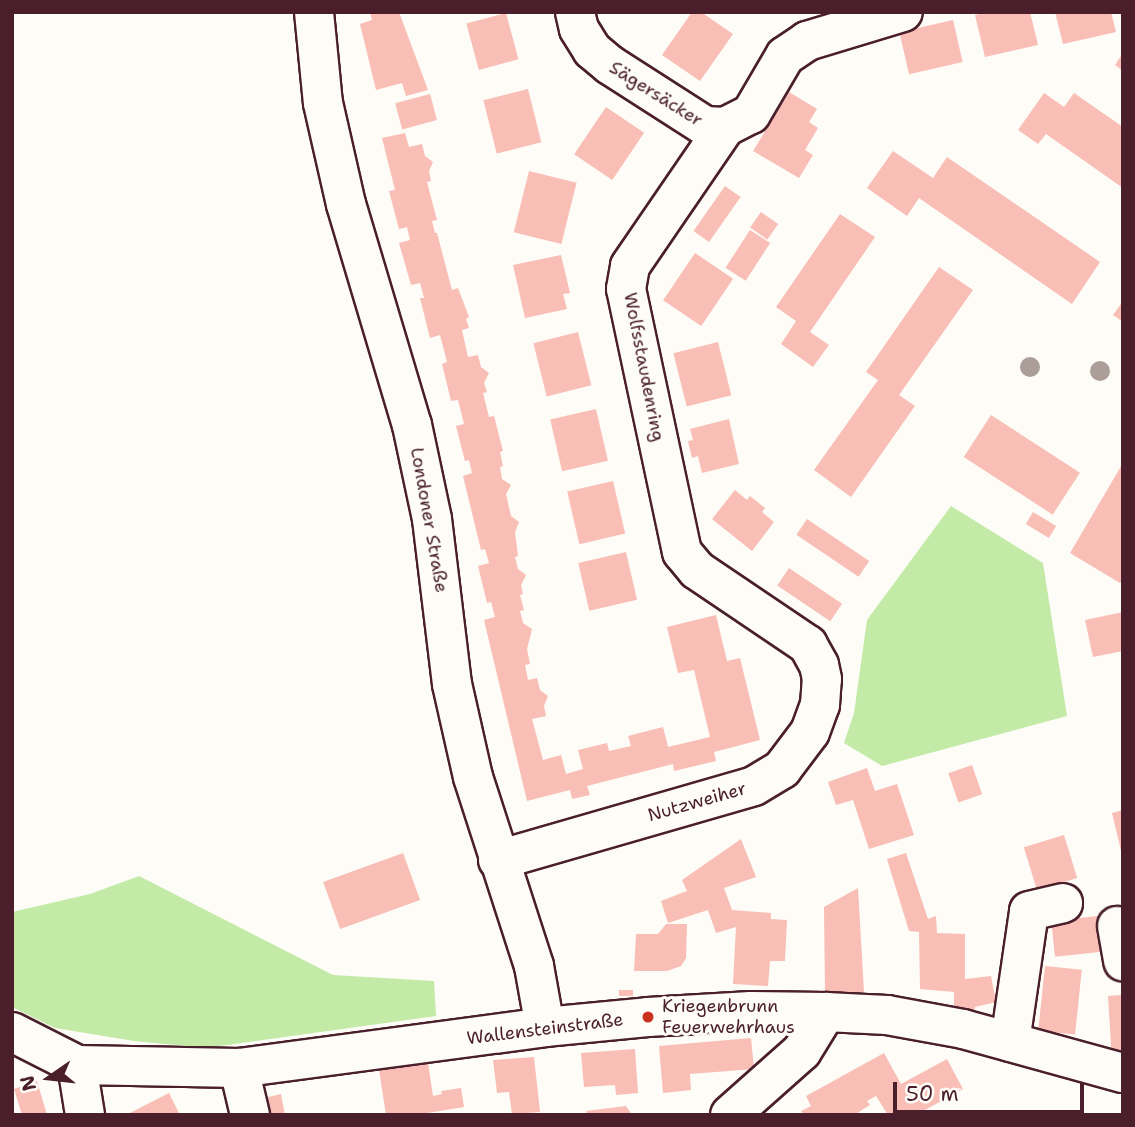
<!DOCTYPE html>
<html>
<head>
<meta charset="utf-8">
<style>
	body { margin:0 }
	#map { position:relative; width:1135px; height:1127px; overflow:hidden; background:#fdfcf7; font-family:"Shantell Sans",sans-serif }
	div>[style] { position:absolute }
	.green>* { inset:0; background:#c3eba7 }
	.building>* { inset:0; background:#f9beb6; transform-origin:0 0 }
	.roads { filter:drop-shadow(2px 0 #4a1f2b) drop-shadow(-2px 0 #4a1f2b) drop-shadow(0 2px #4a1f2b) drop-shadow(0 -2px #4a1f2b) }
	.minor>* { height:38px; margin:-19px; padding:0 19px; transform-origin:19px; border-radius:19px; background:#fdfcf7 }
	.trees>* { width:20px; height:20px; margin:-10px; border-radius:50%; background:#ab9e98 }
	.dots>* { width:19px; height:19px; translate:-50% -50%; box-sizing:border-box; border:4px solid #fdfcf7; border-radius:50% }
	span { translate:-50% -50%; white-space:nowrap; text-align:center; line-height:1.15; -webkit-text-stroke:6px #fdfcf7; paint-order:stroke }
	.street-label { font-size:18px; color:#4a1f2b }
	.poi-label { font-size:18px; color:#4a1f2b }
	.left { translate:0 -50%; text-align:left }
	.frame { position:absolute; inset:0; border:14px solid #4a1f2b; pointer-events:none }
	.north { position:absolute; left:14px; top:1043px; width:70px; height:70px; -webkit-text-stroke:5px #fdfcf7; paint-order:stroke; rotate:256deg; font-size:19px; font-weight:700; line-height:28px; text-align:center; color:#4a1f2b }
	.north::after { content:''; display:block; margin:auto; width:24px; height:32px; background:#4a1f2b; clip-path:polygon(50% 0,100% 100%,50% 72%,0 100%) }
	.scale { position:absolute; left:893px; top:1082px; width:191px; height:32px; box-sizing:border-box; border:4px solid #4a1f2b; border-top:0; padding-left:9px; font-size:21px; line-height:24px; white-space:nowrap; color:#4a1f2b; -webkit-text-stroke:5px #fdfcf7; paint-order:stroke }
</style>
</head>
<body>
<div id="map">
	<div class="green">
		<div style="clip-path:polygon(951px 506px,1043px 563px,1067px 716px,882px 766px,844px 743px,854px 713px,867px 620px)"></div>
		<div style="clip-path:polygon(139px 876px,333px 975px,434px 981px,436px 1016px,205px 1048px,134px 1041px,55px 1028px,12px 1007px,12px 912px,90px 894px)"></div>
	</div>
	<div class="building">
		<div style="clip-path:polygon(370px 12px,399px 12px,428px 90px,406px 96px,402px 83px,376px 90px,360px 24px,372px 20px)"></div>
		<div style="clip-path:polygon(692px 12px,701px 12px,733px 34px,700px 81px,662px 55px)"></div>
		<div style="clip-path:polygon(988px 12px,1030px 12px,1038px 45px,985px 57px,975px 15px)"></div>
		<div style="clip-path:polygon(1055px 12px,1111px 12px,1116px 32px,1063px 44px)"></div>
		<div style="left:506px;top:13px;width:48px;height:41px;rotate:75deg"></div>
		<div style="left:953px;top:20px;width:43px;height:55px;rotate:77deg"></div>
		<div style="clip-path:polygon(1123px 53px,1123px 71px,1115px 65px)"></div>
		<div style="left:528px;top:89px;width:55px;height:46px;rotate:76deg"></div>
		<div style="clip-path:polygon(789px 92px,817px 109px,809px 122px,818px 128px,805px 150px,813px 155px,799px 178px,753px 151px)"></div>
		<div style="clip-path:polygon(1044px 93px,1064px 107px,1074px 93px,1123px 127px,1123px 188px,1046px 134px,1038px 144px,1018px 130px)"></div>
		<div style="left:430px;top:94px;width:27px;height:36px;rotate:75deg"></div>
		<div style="left:606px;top:107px;width:46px;height:57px;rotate:34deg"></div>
		<div style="clip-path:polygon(405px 133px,409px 147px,422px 144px,425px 156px,433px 162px,429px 171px,431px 181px,427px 182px,437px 220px,432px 221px,435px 233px,437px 233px,452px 290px,458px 288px,469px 317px,466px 319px,469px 328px,462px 330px,468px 357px,478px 355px,481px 367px,489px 373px,484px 383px,487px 392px,483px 393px,489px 417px,494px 416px,503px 451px,500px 452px,503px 466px,500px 467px,502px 479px,511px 485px,506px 494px,511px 516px,519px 522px,515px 532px,518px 556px,515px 557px,518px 569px,526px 575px,521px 585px,523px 594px,520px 595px,524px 610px,520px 611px,523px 623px,532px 629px,527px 649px,530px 664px,525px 665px,528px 680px,537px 678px,540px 690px,548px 696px,544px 706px,546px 716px,532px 719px,543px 760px,561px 755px,566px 774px,583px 769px,578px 750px,607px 743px,609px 751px,631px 746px,628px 736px,663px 727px,668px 747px,710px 737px,694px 670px,678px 673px,667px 627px,716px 615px,727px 661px,740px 658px,760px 740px,714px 752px,716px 761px,674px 771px,673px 764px,587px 786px,590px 795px,572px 799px,570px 790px,527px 801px,484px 620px,495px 617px,491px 602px,487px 603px,478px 566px,489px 563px,485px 549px,481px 550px,463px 476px,472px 473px,469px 460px,465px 461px,456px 426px,464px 424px,458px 400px,451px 401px,442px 364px,447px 362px,440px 335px,430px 338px,420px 298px,424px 298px,420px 283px,411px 285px,399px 243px,410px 240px,407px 227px,399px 229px,389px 191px,395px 190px,382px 138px)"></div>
		<div style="clip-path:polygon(893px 151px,933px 178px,947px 157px,1100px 262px,1072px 304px,919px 198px,907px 216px,867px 188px)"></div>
		<div style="left:529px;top:171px;width:49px;height:63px;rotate:14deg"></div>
		<div style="left:725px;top:186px;width:19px;height:55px;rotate:35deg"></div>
		<div style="left:761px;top:212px;width:21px;height:19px;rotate:35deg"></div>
		<div style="clip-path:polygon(840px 214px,875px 237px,810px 332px,829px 345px,813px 367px,781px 344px,796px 321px,776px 307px)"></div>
		<div style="left:750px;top:230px;width:24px;height:45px;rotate:33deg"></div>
		<div style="left:695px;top:253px;width:46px;height:57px;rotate:34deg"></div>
		<div style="clip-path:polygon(561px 255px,570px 293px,563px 294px,567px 309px,525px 318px,513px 265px)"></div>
		<div style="clip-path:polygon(939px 267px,973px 290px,899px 395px,915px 406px,851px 497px,814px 470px,878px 380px,866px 372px)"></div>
		<div style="clip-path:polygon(1123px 301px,1123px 322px,1113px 315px)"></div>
		<div style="left:578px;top:332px;width:55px;height:46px;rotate:76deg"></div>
		<div style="left:718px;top:342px;width:55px;height:46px;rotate:76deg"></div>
		<div style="left:596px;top:409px;width:53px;height:47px;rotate:77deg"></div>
		<div style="left:991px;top:415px;width:106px;height:50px;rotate:33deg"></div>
		<div style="clip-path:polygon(729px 419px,739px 464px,702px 473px,698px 456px,692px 458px,688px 441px,693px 440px,690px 429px)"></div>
		<div style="clip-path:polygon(1123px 463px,1123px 579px,1120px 583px,1070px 553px)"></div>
		<div style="left:613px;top:481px;width:54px;height:47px;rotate:77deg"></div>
		<div style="clip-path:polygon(735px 490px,747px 500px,750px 496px,765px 508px,762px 512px,774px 522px,752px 551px,712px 519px)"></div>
		<div style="left:1033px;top:512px;width:27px;height:14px;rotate:31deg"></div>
		<div style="left:807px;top:519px;width:75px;height:19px;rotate:34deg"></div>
		<div style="left:626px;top:552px;width:49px;height:49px;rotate:77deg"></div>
		<div style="left:789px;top:568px;width:64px;height:21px;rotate:34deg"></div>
		<div style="clip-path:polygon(1123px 612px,1123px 651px,1093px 657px,1085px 620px)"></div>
		<div style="left:972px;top:765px;width:31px;height:25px;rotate:71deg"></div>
		<div style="clip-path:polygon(867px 768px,875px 791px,897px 784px,914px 835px,869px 849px,853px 800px,836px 805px,828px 782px)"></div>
		<div style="clip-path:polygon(1123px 810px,1123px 855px,1122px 855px,1112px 813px)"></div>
		<div style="left:1064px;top:835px;width:45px;height:42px;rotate:73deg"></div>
		<div style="clip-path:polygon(741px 839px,756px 877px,724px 888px,732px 910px,771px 913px,771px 919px,787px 920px,785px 961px,770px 961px,768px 986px,733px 984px,736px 927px,716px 933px,708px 910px,668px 923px,661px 901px,687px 891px,682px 880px)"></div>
		<div style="left:403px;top:853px;width:50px;height:85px;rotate:70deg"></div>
		<div style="clip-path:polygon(906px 853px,928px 919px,936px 916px,937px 933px,965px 934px,965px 979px,991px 976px,996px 1002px,975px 1007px,973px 1020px,954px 1017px,954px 992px,920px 989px,919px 932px,909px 931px,887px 859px)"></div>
		<div style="clip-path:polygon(858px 888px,864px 992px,825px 993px,824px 907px)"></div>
		<div style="left:1098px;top:916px;width:36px;height:47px;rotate:84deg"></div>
		<div style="clip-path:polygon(666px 924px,687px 924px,686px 958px,681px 966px,667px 971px,634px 971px,636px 934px,658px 934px)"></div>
		<div style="left:1045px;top:966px;width:37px;height:65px;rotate:6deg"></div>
		<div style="left:633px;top:990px;width:6px;height:14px;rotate:90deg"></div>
		<div style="clip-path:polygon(1122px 995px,1123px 1060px,1112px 1061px,1108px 996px)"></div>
		<div style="clip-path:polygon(751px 1038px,754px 1069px,690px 1074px,691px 1090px,663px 1093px,659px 1046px)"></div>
		<div style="clip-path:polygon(635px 1049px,638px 1093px,616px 1095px,615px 1085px,584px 1087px,581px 1053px)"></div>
		<div style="clip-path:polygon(884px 1053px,901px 1084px,947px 1059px,963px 1089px,916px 1115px,888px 1115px,876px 1096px,867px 1101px,870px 1105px,854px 1115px,804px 1115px,801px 1111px,811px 1106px,806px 1096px)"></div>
		<div style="clip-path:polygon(427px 1056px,433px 1096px,442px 1094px,441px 1091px,461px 1088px,464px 1107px,415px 1115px,386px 1115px,378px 1063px)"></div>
		<div style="clip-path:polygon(534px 1057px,540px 1112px,512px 1114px,509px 1092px,497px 1093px,493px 1060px)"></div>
		<div style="clip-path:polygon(37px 1081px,47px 1115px,22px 1115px,14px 1089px)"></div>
		<div style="clip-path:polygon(169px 1093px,180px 1115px,126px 1115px)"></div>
		<div style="clip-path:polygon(281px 1094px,285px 1115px,259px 1115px,256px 1100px)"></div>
		<div style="clip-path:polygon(626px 1106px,632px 1115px,588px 1115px,586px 1111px)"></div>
	</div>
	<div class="roads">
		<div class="minor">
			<div style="left:314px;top:12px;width:91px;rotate:84.4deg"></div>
			<div style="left:323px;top:103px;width:104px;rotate:77.2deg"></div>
			<div style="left:346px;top:204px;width:231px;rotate:73.4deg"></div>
			<div style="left:412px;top:425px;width:96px;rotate:78deg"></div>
			<div style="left:432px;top:519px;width:166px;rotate:83.1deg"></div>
			<div style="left:452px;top:684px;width:95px;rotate:77.3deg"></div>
			<div style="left:473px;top:777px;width:199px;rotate:72.1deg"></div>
			<div style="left:534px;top:966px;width:62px;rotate:79.8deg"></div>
			<div style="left:575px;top:12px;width:17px;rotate:77deg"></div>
			<div style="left:579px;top:29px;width:25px;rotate:58deg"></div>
			<div style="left:592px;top:50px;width:23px;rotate:40deg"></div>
			<div style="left:610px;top:65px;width:113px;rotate:32.7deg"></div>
			<div style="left:705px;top:126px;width:20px;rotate:3deg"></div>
			<div style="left:498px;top:860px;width:266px;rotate:-16.1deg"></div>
			<div style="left:754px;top:786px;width:33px;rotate:-31deg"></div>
			<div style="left:782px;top:769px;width:46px;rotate:-52.9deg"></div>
			<div style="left:810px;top:732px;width:29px;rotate:-70deg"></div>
			<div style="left:820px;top:705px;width:26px;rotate:-86deg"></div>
			<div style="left:822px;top:679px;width:14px;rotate:-102deg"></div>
			<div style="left:819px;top:665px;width:23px;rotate:-119deg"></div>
			<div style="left:808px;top:645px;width:134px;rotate:-146deg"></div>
			<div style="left:697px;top:570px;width:23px;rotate:-130deg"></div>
			<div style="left:682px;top:552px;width:269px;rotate:-102deg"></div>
			<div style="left:626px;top:289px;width:23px;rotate:-80deg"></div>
			<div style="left:630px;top:266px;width:168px;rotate:-55.6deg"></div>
			<div style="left:725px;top:127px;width:29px;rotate:-27deg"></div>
			<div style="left:751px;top:114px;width:67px;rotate:-59.6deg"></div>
			<div style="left:785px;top:56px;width:27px;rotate:-34deg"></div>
			<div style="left:807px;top:41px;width:100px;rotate:-16.8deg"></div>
			<div style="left:1117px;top:926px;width:36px;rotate:80deg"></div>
			<div style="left:12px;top:1032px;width:73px;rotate:26.9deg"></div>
			<div style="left:77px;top:1065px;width:162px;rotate:1.1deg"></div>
			<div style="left:239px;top:1068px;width:309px;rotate:-7.6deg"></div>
			<div style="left:545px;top:1027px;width:103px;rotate:-5.5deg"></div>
			<div style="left:648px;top:1017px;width:103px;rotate:-3.3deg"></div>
			<div style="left:751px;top:1011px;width:75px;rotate:0.8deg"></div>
			<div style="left:826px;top:1012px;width:61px;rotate:2.8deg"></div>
			<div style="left:887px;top:1015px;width:77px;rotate:10.4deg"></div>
			<div style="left:963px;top:1029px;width:166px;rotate:15.4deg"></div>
			<div style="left:1010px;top:1042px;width:132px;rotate:-81.7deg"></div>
			<div style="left:1029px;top:911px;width:35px;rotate:-13deg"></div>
			<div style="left:77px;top:1065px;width:51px;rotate:80.9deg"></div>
			<div style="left:239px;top:1068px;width:48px;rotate:76.8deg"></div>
			<div style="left:730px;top:1115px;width:96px;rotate:-41.6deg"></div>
			<div style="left:802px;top:1051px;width:46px;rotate:-58.4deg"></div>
		</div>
	</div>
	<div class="trees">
		<div style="left:1030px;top:367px"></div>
		<div style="left:1100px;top:371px"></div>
	</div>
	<div class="dots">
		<div style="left:648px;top:1017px;background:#c8321e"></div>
	</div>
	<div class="street-label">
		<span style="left:656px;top:94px;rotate:32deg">Sägersäcker</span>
		<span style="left:644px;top:367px;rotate:79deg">Wolfsstaudenring</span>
		<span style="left:429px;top:520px;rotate:80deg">Londoner Straße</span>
		<span style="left:697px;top:802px;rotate:-16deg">Nutzweiher</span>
		<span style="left:545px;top:1029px;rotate:-7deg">Wallensteinstraße</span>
	</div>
	<div class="poi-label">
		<span class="left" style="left:662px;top:1017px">Kriegenbrunn<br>Feuerwehrhaus</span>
	</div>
	<div class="frame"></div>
	<div class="north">N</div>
	<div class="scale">50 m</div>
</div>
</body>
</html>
